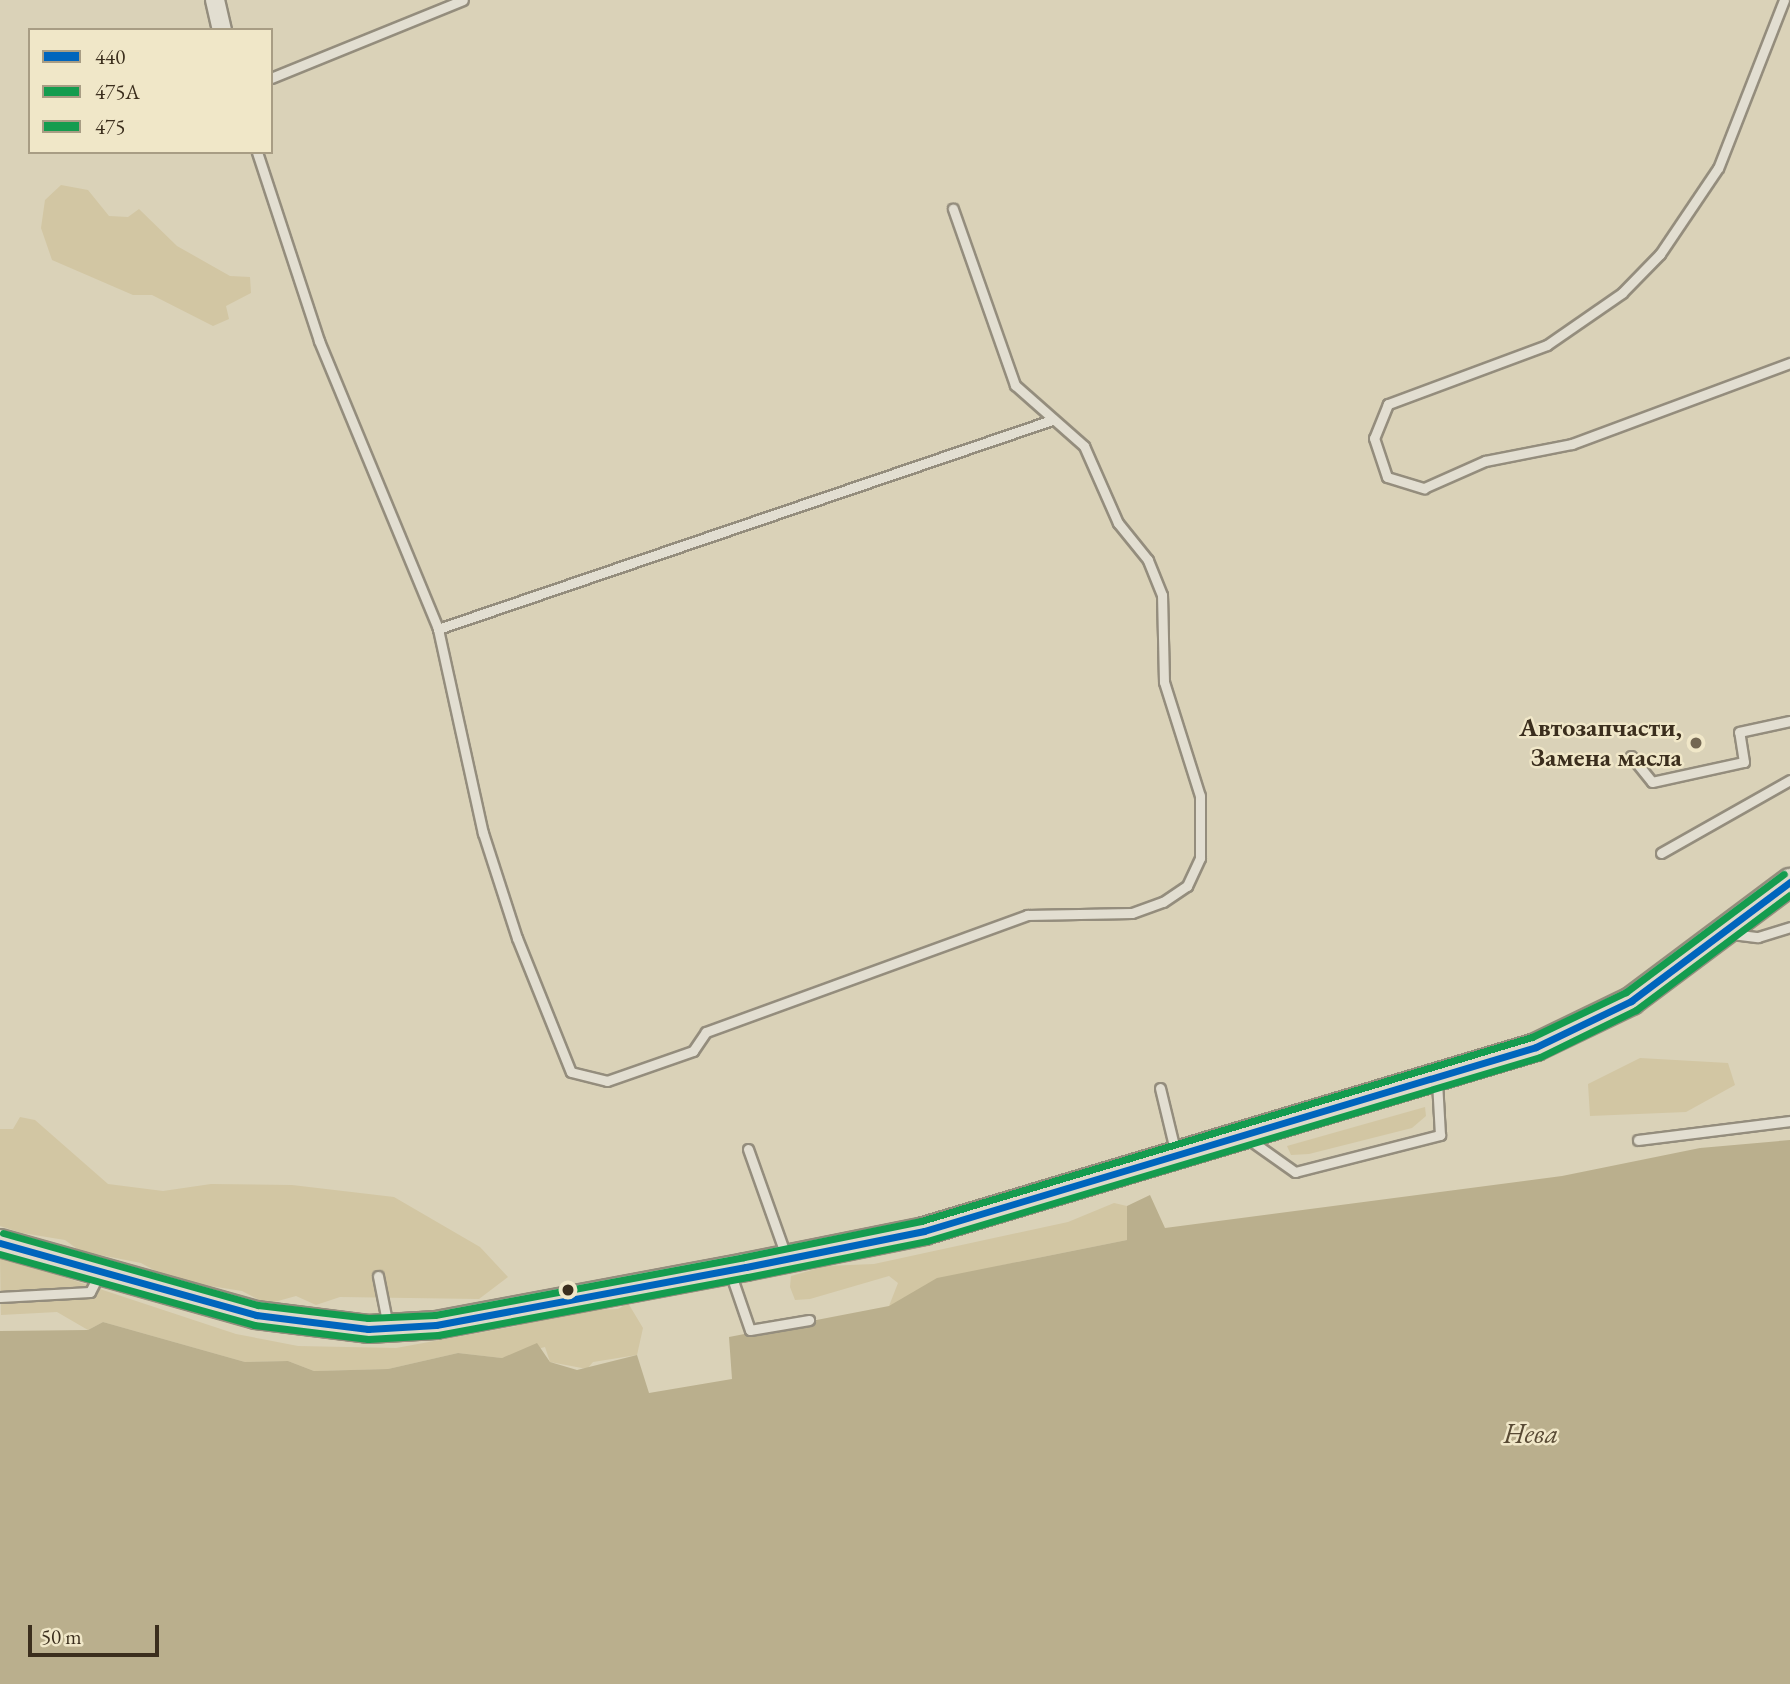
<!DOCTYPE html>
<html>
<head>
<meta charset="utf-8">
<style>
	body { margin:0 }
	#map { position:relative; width:1790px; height:1684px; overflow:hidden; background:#dad2b8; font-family:"EB Garamond",serif }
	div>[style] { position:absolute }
	.green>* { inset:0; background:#d2c6a3 }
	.water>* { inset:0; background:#baaf8d }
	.roads { filter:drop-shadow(2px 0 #948d7d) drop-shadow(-2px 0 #948d7d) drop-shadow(0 2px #948d7d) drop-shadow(0 -2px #948d7d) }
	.service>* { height:9px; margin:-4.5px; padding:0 4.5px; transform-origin:4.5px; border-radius:4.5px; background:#e2ded1 }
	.minor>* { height:18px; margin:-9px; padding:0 9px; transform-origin:9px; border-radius:9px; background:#e2ded1 }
	.primary>* { height:26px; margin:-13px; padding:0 13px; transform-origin:13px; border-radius:13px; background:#ddd8c9 }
	.bus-1>* { height:7px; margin:-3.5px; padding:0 3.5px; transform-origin:3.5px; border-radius:3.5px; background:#0065bd }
	.bus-2>* { height:7px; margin:-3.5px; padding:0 3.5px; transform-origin:3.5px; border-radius:3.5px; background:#149c4f }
	.bus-3>* { height:7px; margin:-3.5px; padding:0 3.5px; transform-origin:3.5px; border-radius:3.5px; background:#149c4f }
	.dots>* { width:19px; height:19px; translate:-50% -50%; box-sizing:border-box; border:4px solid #f0e7c8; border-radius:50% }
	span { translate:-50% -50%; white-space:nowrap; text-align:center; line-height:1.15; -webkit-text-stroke:5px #f0e7c8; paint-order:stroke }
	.poi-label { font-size:26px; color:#3b2e1d; font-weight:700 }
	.right { translate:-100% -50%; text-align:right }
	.water-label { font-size:28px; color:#584a34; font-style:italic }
	.legend { position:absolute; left:28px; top:28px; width:245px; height:126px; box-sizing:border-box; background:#f0e7c8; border:2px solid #a89d84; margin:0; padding:9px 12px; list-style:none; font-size:21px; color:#3b2e1d }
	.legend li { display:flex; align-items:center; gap:14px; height:35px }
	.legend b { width:35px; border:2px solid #a89d84 }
	.scale { position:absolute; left:28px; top:1625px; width:131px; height:32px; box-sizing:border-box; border:4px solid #3b2e1d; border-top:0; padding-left:9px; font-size:21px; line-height:24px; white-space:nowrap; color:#3b2e1d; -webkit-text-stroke:5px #f0e7c8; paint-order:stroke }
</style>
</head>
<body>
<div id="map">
	<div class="green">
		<div style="clip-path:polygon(61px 185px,88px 190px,109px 216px,128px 217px,139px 209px,177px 246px,230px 276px,250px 277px,251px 293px,226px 306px,229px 319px,213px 326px,152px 295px,133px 295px,52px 260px,41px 228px,45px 200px)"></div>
		<div style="clip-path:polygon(1640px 1058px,1728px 1063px,1735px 1085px,1686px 1112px,1590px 1116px,1588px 1084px)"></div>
		<div style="clip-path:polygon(1425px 1107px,1426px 1116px,1412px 1128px,1309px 1154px,1291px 1155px,1287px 1146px)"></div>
		<div style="clip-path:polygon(20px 1117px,35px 1120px,108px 1184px,163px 1191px,211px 1184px,292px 1185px,394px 1197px,480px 1247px,508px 1277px,479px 1299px,340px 1297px,316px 1305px,296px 1296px,267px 1304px,242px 1291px,172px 1280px,141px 1263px,80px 1251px,65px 1240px,22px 1233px,0 1226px,0 1129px,13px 1129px)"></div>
		<div style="clip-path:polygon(1114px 1203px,1127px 1206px,1127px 1240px,998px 1266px,889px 1306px,898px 1283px,889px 1276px,810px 1299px,795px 1300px,790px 1287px,791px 1276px,826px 1266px,874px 1264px,1068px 1222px)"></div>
		<div style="clip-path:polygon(0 1256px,236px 1334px,298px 1346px,396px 1348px,517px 1326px,547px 1312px,618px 1309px,628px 1303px,643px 1328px,637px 1355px,593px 1362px,587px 1369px,550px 1362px,545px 1347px,502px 1358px,458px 1353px,388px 1369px,314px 1371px,288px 1361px,245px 1362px,103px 1322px,88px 1330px,57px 1312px,1px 1315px)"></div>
	</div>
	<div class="water">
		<div style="clip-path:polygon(1790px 1140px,1790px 1684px,0 1684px,0 1331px,88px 1330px,103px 1322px,245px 1362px,288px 1361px,314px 1371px,388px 1369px,458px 1353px,502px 1358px,537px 1343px,550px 1362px,577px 1370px,637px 1355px,649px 1393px,732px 1379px,729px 1337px,889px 1306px,937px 1278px,1127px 1240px,1127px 1206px,1150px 1195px,1165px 1228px,1562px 1176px,1700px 1148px)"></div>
	</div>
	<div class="roads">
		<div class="service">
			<div style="left:1784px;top:0;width:180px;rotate:111.4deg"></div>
			<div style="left:1718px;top:168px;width:104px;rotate:124deg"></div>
			<div style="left:1660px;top:254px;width:54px;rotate:134.3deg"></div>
			<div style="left:1622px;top:293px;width:91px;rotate:145.3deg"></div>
			<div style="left:1547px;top:345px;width:170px;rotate:159.6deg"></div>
			<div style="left:1388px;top:404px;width:37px;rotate:112deg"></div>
			<div style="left:1374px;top:438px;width:41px;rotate:71.6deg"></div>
			<div style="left:1387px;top:477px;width:39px;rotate:17deg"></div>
			<div style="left:1424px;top:488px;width:67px;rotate:-23.9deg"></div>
			<div style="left:1485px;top:461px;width:89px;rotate:-11.1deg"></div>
			<div style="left:1572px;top:444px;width:233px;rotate:-20.4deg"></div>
			<div style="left:271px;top:78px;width:207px;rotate:-22.1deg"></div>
			<div style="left:257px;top:152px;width:199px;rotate:71.8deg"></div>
			<div style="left:319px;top:341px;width:312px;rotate:67.5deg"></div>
			<div style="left:438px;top:629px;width:209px;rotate:77.6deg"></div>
			<div style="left:483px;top:833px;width:110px;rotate:72.1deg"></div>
			<div style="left:517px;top:938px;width:144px;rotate:68.1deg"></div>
			<div style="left:571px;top:1072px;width:37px;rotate:14deg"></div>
			<div style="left:607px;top:1081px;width:91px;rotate:-19.2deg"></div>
			<div style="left:693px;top:1051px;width:23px;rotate:-56deg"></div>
			<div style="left:706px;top:1032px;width:342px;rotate:-20deg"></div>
			<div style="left:1027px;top:915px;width:105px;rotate:-1.1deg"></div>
			<div style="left:1132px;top:913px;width:33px;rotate:-20deg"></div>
			<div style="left:1163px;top:902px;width:29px;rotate:-34deg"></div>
			<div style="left:1187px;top:886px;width:31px;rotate:-65deg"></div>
			<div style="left:1200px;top:858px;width:62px;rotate:-90deg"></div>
			<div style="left:1200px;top:796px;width:120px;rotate:-107.5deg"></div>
			<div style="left:1164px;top:682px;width:87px;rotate:-91.3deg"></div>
			<div style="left:1162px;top:595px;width:38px;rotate:-112deg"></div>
			<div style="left:1148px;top:560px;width:48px;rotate:-129deg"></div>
			<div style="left:1118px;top:523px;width:84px;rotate:-113.8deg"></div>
			<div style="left:1084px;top:446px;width:92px;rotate:-138.5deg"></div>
			<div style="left:1015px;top:385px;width:187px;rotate:-109.4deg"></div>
			<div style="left:438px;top:629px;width:649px;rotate:-18.8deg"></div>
			<div style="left:1631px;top:756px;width:33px;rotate:51deg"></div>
			<div style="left:1652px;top:782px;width:94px;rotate:-12.3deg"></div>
			<div style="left:1744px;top:762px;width:30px;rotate:-99deg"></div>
			<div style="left:1739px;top:732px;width:52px;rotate:-12.2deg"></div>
			<div style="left:1661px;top:853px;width:148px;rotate:-29.5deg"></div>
			<div style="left:1732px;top:934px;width:26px;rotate:7deg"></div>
			<div style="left:1758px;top:937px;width:34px;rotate:-17deg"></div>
			<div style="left:1160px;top:1088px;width:68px;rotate:76.4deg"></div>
			<div style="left:1247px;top:1138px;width:59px;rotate:35.3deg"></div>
			<div style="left:1295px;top:1172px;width:150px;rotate:-14.3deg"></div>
			<div style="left:1440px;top:1135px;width:54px;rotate:-93.2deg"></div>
			<div style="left:1638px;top:1140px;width:153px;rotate:-7.1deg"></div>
			<div style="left:748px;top:1149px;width:114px;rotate:70.4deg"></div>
			<div style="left:730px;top:1272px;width:61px;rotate:71deg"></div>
			<div style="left:750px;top:1330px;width:60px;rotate:-9.6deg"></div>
			<div style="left:378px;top:1276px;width:51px;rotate:78.7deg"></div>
			<div style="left:0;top:1297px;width:90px;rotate:-3.2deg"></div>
			<div style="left:90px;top:1292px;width:20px;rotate:-63deg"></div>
		</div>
		<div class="minor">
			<div style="left:215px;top:0;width:31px;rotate:77deg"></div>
		</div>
		<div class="primary">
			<div style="left:0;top:1243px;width:266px;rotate:15.7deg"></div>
			<div style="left:256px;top:1315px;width:113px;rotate:7.1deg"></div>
			<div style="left:368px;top:1329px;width:68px;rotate:-3.4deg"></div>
			<div style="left:436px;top:1325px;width:315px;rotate:-10.6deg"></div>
			<div style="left:746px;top:1267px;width:182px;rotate:-11.4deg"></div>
			<div style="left:924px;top:1231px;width:639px;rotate:-16.73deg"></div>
			<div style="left:1536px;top:1047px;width:106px;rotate:-25.8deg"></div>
			<div style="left:1631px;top:1001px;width:199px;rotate:-36.8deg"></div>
		</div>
	</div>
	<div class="bus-1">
		<div style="left:0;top:1243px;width:266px;rotate:15.7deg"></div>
		<div style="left:256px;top:1315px;width:113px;rotate:7.1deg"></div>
		<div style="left:368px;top:1329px;width:68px;rotate:-3.4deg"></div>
		<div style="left:436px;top:1325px;width:315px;rotate:-10.6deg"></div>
		<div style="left:746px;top:1267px;width:182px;rotate:-11.4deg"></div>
		<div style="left:924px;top:1231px;width:639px;rotate:-16.73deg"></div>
		<div style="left:1536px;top:1047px;width:106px;rotate:-25.8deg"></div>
		<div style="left:1631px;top:1001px;width:199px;rotate:-36.8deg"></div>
	</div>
	<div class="bus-2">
		<div style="left:0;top:1254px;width:264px;rotate:15.6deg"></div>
		<div style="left:254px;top:1325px;width:115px;rotate:7deg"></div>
		<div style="left:368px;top:1339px;width:70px;rotate:-3.3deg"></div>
		<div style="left:438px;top:1335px;width:315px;rotate:-10.6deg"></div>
		<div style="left:748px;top:1277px;width:183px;rotate:-11.4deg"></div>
		<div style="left:927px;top:1241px;width:640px;rotate:-16.71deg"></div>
		<div style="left:1540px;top:1057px;width:107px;rotate:-26.1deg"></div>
		<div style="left:1636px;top:1010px;width:192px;rotate:-36.8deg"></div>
	</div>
	<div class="bus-3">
		<div style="left:3px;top:1233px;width:265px;rotate:15.8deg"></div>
		<div style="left:258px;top:1305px;width:111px;rotate:6.7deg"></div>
		<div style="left:368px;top:1318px;width:67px;rotate:-2.6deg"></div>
		<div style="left:435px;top:1315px;width:314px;rotate:-10.6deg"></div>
		<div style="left:744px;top:1257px;width:181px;rotate:-11.5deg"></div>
		<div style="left:921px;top:1221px;width:638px;rotate:-16.76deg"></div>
		<div style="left:1532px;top:1037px;width:104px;rotate:-25.6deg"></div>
		<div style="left:1626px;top:992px;width:197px;rotate:-36.8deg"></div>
	</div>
	<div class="dots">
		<div style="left:1696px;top:743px;background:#736753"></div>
		<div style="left:568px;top:1290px;background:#3b2e1d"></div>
	</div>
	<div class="poi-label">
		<span class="right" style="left:1682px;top:743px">Автозапчасти,<br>Замена масла</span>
	</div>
	<div class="water-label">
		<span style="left:1531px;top:1433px">Нева</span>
	</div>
	<ul class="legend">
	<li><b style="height:9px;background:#0065bd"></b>440</li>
	<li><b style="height:9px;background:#149c4f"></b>475А</li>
	<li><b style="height:9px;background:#149c4f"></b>475</li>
	</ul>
	<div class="scale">50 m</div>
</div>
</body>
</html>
